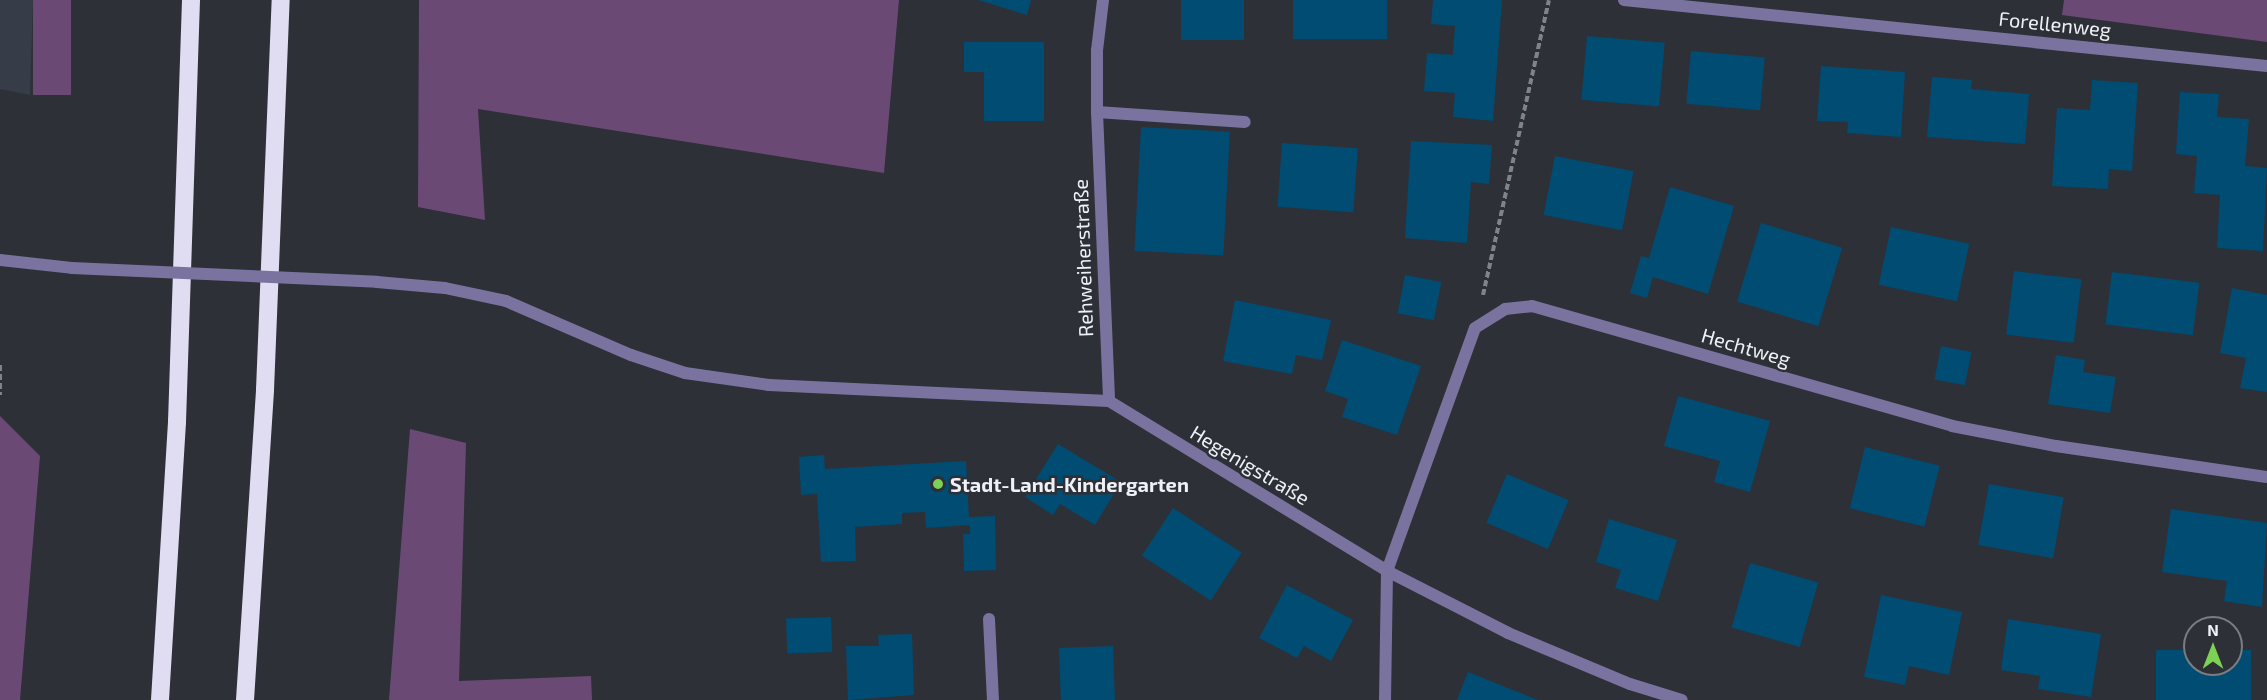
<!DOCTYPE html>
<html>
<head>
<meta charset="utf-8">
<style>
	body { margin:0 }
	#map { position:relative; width:2267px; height:700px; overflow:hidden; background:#2d3037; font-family:"Exo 2",sans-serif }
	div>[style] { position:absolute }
	.built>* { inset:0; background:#363c48 }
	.green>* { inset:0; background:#6b4975; transform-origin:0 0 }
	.building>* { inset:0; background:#014c72; transform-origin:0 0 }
	.path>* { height:4px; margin-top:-2px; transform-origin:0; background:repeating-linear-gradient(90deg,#808389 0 6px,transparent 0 9px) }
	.service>* { height:12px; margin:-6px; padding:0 6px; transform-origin:6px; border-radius:6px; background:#7a739f }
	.minor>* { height:12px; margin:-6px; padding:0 6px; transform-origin:6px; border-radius:6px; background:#7a739f }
	.motorway>* { height:18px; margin:-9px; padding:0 9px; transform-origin:9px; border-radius:9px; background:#e0ddf3 }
	.service-bridge>* { height:12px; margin:-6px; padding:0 6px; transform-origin:6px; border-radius:6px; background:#7a739f }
	.dots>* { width:16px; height:16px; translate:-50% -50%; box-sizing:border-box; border:3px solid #2d3037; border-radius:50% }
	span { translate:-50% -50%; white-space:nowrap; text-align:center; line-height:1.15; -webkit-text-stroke:5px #2d3037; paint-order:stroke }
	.street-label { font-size:20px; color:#eef1f5 }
	.poi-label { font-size:20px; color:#eef1f5; font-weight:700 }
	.left { translate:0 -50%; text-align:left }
	.north { position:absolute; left:2183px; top:616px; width:60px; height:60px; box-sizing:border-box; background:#2d3037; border:2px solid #7a7d83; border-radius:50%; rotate:0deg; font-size:16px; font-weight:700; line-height:24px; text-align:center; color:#eef1f5 }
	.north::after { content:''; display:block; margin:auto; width:21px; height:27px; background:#7dd154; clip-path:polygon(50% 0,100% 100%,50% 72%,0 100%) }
</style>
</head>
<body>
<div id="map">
	<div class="built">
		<div style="clip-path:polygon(0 0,33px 0,30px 95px,0 89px)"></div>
	</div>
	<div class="green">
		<div style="left:33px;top:0;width:38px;height:95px"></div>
		<div style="clip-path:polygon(419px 0,899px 0,884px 173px,478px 109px,485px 220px,418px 207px)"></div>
		<div style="clip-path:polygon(2064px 0,2267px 0,2267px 42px,2062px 15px)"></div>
		<div style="clip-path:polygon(0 416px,40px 456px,20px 700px,0 700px)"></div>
		<div style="clip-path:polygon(410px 429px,466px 443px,459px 681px,591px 676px,592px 700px,389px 700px)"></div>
	</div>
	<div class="building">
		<div style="clip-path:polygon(978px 0,1031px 0,1027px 15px)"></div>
		<div style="left:1181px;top:0;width:63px;height:40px"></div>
		<div style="left:1293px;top:0;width:94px;height:39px"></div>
		<div style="clip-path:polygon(1433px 0,1502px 0,1493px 121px,1453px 117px,1455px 93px,1424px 91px,1427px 53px,1453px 55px,1453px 52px,1455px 26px,1431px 24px)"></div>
		<div style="left:1587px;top:36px;width:78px;height:64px;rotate:5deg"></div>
		<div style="clip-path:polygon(964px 42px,1044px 42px,1044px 121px,984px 121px,984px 72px,964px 72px)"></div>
		<div style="left:1691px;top:51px;width:74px;height:53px;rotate:5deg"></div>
		<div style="clip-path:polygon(1821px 66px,1905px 72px,1901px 137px,1847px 133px,1848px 122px,1817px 121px)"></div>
		<div style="clip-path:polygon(1932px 77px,1972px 80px,1971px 89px,2029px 94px,2025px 144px,1927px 137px)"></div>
		<div style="clip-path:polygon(2092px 80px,2138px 83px,2132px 171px,2109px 169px,2108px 189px,2052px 186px,2057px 108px,2090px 110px)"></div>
		<div style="clip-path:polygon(2180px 92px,2219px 94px,2217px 117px,2249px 119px,2245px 166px,2267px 168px,2263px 251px,2217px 248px,2220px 195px,2194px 193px,2197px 156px,2176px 154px)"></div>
		<div style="left:1141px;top:127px;width:89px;height:124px;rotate:3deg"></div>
		<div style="clip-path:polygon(1411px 141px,1492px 145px,1489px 184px,1471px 182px,1467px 243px,1405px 238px)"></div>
		<div style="left:1282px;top:143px;width:76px;height:64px;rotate:4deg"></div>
		<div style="left:1555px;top:156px;width:80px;height:60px;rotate:11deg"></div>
		<div style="clip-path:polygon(1670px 187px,1734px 206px,1708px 294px,1653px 277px,1647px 298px,1630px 293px,1641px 256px,1649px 258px)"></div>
		<div style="left:1761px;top:223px;width:85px;height:82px;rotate:17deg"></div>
		<div style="left:1891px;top:227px;width:80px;height:59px;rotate:12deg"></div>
		<div style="left:2014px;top:271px;width:68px;height:64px;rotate:7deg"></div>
		<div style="left:2112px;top:272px;width:88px;height:53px;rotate:7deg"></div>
		<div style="left:1405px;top:275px;width:37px;height:39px;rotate:11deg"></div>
		<div style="clip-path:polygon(2232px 288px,2267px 295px,2267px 392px,2240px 388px,2246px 358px,2220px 353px)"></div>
		<div style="clip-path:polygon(1235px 300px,1331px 320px,1322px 360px,1296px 355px,1292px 374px,1223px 361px)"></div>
		<div style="clip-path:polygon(1342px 340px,1421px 366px,1397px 435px,1342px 417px,1348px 399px,1325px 391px)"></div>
		<div style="left:1941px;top:346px;width:31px;height:34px;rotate:11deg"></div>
		<div style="clip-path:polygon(2056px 355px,2085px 360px,2083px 372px,2116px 377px,2110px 413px,2048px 404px)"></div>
		<div style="clip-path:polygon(1678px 396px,1770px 421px,1750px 492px,1714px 482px,1720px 461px,1664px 446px)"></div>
		<div style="clip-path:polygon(1058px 444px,1121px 482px,1095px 525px,1060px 504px,1053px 515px,1025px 497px)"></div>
		<div style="left:1865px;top:447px;width:77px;height:63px;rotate:14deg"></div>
		<div style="clip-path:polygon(824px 455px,825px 469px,966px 461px,969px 517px,995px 516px,996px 570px,964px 571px,963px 534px,970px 534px,970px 525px,926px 528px,925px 512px,902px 513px,902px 524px,855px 527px,856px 561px,821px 562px,817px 494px,801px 495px,799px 457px)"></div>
		<div style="left:1507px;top:474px;width:67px;height:53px;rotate:23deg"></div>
		<div style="left:1989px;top:484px;width:76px;height:62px;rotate:10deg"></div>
		<div style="left:1173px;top:508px;width:82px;height:57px;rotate:33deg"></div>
		<div style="clip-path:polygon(2171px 509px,2267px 523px,2262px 607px,2224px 601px,2227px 581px,2162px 572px)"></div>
		<div style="clip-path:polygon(1609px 519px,1677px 540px,1658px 601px,1615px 588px,1621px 570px,1596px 562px)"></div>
		<div style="left:1750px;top:563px;width:71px;height:67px;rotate:16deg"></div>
		<div style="clip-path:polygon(1287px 585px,1353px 620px,1331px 661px,1304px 646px,1297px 658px,1259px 638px)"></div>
		<div style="clip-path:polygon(1881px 595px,1962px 612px,1949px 675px,1909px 666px,1905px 685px,1864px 677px)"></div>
		<div style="left:831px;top:617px;width:35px;height:45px;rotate:88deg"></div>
		<div style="clip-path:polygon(2008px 619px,2101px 634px,2091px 697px,2038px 689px,2040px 676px,2001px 670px)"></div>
		<div style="clip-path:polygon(912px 634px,914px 695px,848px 700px,846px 646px,879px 646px,878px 635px)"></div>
		<div style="left:1113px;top:646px;width:54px;height:54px;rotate:88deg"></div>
		<div style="clip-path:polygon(2156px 650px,2195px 650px,2195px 664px,2231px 664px,2231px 650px,2251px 650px,2251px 700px,2156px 700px)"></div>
		<div style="clip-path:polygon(1468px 672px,1538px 700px,1457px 700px)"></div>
	</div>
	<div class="path">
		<div style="left:1483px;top:295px;width:302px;rotate:-77.4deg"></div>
		<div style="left:0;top:365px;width:30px;rotate:90deg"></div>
	</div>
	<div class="service">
		<div style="left:1097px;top:112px;width:148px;rotate:3.9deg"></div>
		<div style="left:0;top:260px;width:72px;rotate:6.3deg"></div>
		<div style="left:377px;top:282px;width:68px;rotate:5deg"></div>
		<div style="left:445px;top:288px;width:62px;rotate:12deg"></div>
		<div style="left:506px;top:301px;width:136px;rotate:23.4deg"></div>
		<div style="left:631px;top:355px;width:57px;rotate:18.4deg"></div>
		<div style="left:685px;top:373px;width:85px;rotate:8.1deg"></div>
		<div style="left:989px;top:619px;width:81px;rotate:87.2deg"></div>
	</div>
	<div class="minor">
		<div style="left:1103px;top:0;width:50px;rotate:96.8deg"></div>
		<div style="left:1097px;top:50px;width:62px;rotate:90deg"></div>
		<div style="left:1097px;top:112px;width:289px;rotate:87.6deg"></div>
		<div style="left:1624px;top:0;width:646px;rotate:5.86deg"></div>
		<div style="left:769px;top:385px;width:340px;rotate:2.7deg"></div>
		<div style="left:1109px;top:401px;width:326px;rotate:31.4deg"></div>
		<div style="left:1387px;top:571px;width:136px;rotate:27.1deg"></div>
		<div style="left:1508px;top:633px;width:132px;rotate:22.7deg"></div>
		<div style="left:1630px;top:684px;width:54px;rotate:17.1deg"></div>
		<div style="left:1385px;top:700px;width:129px;rotate:-89.1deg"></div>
		<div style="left:1387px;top:571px;width:258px;rotate:-70.1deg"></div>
		<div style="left:1475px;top:328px;width:36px;rotate:-32deg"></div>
		<div style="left:1505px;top:309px;width:27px;rotate:-6deg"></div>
		<div style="left:1532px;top:306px;width:437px;rotate:15.9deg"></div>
		<div style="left:1952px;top:426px;width:106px;rotate:10.9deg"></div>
		<div style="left:2056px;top:446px;width:213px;rotate:8.4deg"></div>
	</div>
	<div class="motorway">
		<div style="left:160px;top:700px;width:279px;rotate:-86.5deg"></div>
		<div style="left:177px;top:422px;width:422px;rotate:-88.1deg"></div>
		<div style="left:245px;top:700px;width:311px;rotate:-86.3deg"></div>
		<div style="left:265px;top:390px;width:390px;rotate:-87.7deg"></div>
	</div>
	<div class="service-bridge">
		<div style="left:72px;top:268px;width:305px;rotate:2.6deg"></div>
	</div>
	<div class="dots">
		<div style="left:938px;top:484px;background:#7dd154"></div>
	</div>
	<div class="street-label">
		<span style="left:2055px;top:24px;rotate:6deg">Forellenweg</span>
		<span style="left:1083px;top:258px;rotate:-92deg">Rehweiherstraße</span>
		<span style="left:1746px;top:347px;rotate:16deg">Hechtweg</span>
		<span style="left:1250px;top:465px;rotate:31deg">Hegenigstraße</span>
	</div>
	<div class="poi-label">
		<span class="left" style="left:950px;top:484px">Stadt-Land-Kindergarten</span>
	</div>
	<div class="north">N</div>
</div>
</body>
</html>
